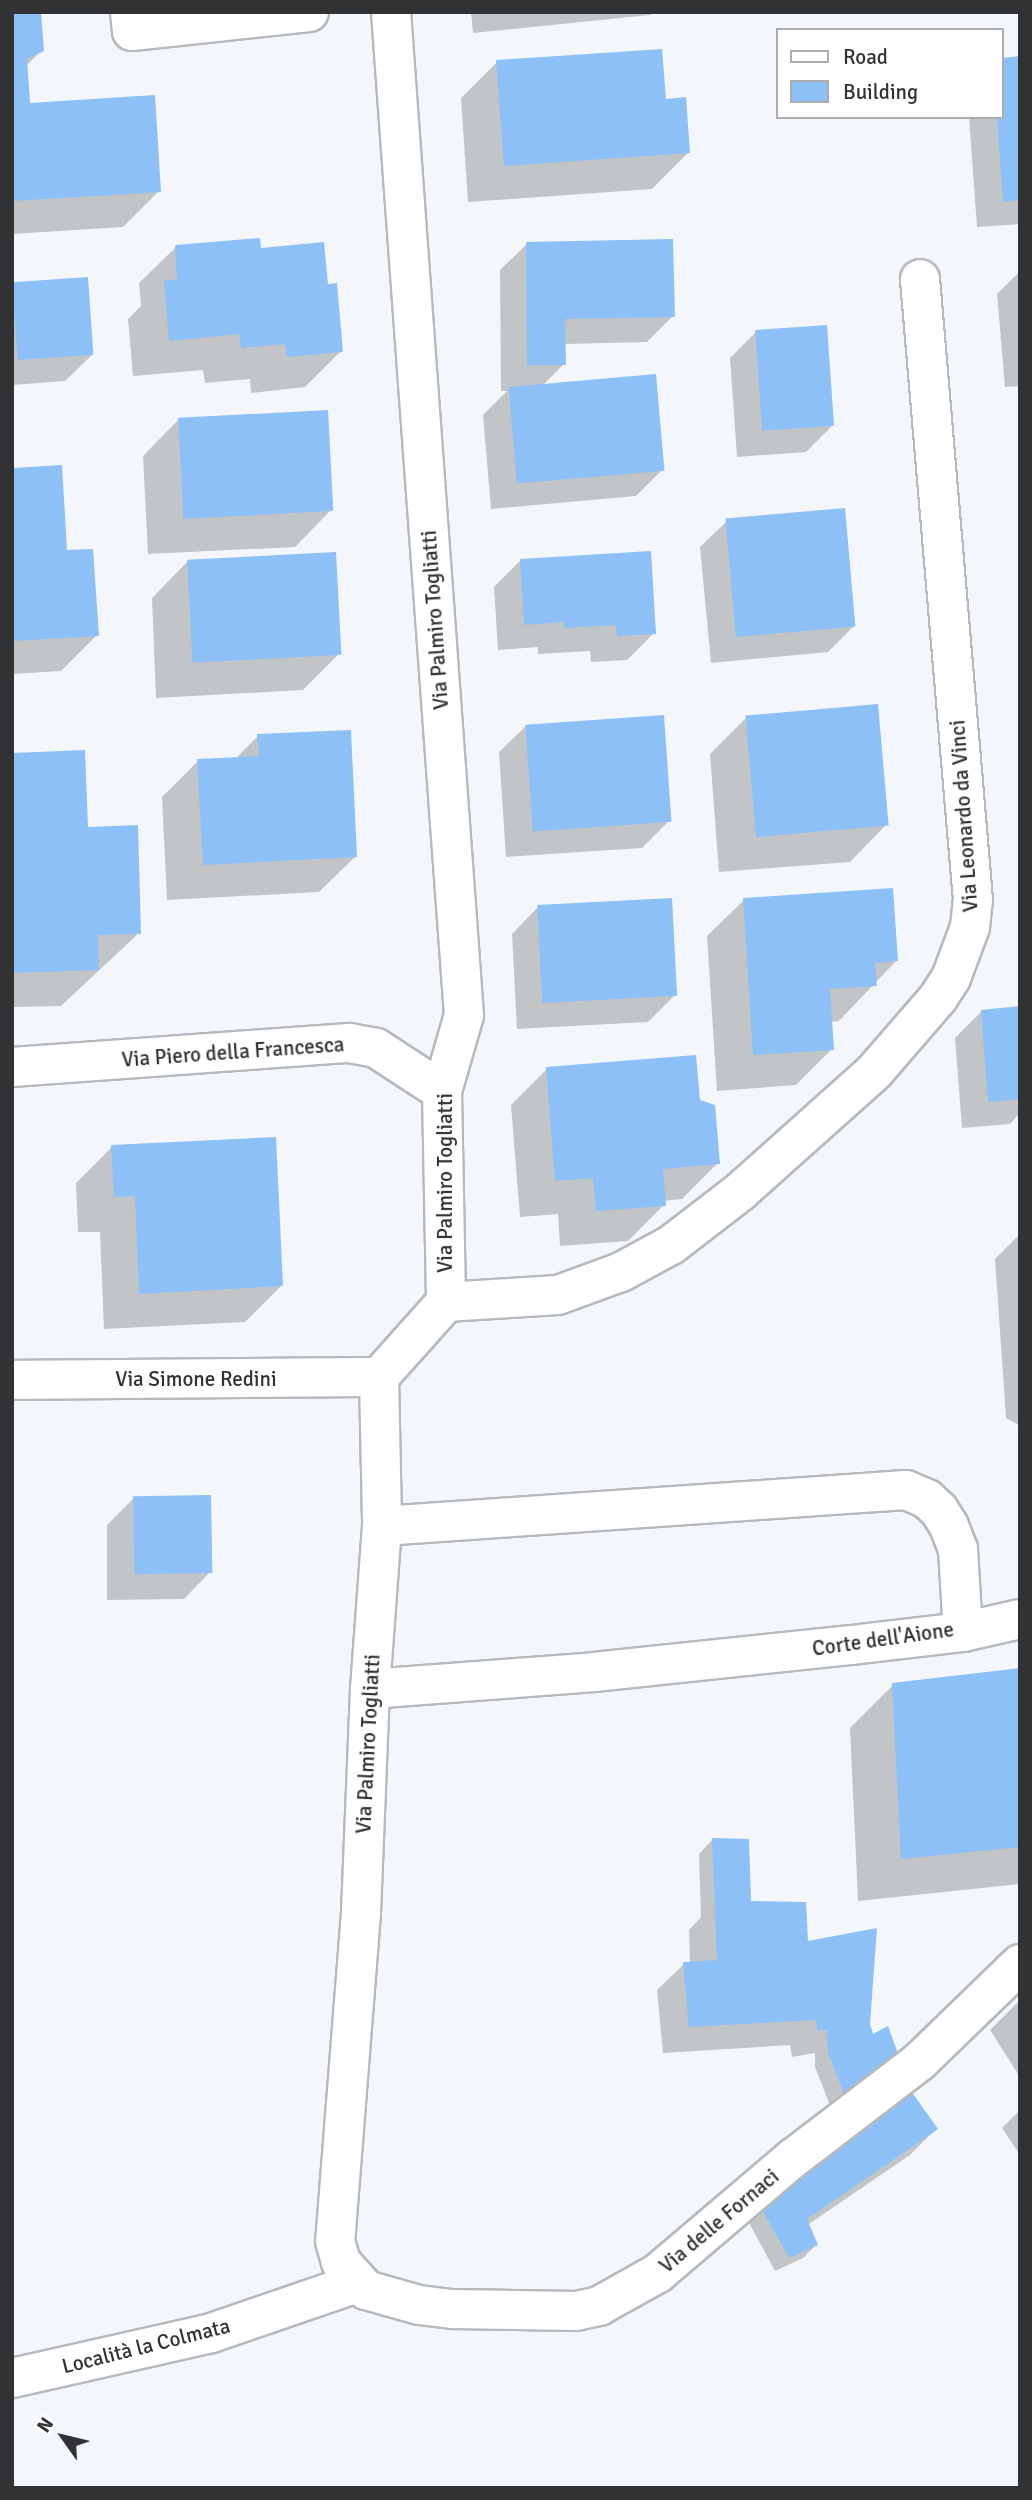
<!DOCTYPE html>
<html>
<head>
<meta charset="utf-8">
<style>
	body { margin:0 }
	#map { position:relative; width:1032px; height:2500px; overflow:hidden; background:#f3f7fb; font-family:Signika,sans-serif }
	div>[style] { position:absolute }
	.shadow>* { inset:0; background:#0003 }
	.building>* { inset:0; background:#8cc0f7; transform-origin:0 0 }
	.roads { filter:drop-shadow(2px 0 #b6b9bd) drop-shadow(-2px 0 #b6b9bd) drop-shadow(0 2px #b6b9bd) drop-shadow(0 -2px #b6b9bd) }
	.minor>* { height:38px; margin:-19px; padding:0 19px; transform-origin:19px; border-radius:19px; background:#fff }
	span { translate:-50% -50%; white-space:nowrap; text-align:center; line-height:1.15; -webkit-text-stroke:5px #fff; paint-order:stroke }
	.street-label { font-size:21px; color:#313233 }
	.frame { position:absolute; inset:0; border:14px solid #313233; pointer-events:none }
	.legend { position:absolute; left:776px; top:28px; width:228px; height:91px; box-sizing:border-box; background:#fff; border:2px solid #adadad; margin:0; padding:9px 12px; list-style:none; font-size:21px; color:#313233 }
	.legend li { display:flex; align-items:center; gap:14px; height:35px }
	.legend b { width:35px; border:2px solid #adadad }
	.north { position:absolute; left:28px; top:2402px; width:70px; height:70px; -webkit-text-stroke:5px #fff; paint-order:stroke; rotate:304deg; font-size:19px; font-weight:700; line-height:28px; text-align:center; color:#313233 }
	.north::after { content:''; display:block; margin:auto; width:24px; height:32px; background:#313233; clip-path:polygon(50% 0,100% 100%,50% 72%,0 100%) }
</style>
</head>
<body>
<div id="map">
	<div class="shadow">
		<div style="clip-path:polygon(12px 12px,42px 50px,25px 67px,28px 105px,159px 191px,123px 227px,12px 234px)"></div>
		<div style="clip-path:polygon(471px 12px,653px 12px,650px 15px,473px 33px)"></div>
		<div style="clip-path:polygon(1020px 58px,1020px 224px,977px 227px,969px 117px,1002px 117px)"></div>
		<div style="clip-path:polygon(497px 62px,664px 101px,688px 153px,652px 189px,468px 202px,461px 98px)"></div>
		<div style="clip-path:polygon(527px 244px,673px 316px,647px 342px,564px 344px,564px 364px,542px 386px,662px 470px,636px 496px,491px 509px,483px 415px,507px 391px,501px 391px,500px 270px)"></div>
		<div style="clip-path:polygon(176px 247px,260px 250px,326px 286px,341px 351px,305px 387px,251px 393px,250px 379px,205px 383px,203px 370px,133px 376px,128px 319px,141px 306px,139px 283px)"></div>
		<div style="clip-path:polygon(1020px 271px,1020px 386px,1005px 387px,997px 294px)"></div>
		<div style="clip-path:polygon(12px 284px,92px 355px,65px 381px,12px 385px)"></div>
		<div style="clip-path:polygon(756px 332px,832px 426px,806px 452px,737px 457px,730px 358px)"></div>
		<div style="clip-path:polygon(179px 419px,331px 510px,295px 547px,148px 554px,143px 456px)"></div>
		<div style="clip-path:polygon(12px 470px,65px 552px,97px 635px,61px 671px,12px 674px)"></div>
		<div style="clip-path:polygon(727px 521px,854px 626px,828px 652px,711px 663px,700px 547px)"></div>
		<div style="clip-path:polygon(188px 561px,339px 654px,303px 690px,156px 698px,152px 598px)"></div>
		<div style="clip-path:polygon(520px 561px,654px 633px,627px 660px,591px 662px,590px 651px,538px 654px,538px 647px,498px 650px,494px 587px)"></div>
		<div style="clip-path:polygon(747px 717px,886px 825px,850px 862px,719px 872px,710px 754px)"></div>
		<div style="clip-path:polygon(526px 726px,669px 821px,642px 848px,506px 857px,499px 752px)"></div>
		<div style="clip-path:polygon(258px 736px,356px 856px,319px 892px,167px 900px,162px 797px,198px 761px,235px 759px)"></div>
		<div style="clip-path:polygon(12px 755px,86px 829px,139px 933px,61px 1006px,12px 1007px)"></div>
		<div style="clip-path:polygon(744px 900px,896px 961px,839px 1021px,831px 1022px,832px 1049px,796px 1085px,717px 1091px,707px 936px)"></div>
		<div style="clip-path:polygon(538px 907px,675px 995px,648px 1022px,517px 1029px,512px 934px)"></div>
		<div style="clip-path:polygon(1020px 1008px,1020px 1113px,1010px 1124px,962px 1128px,955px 1038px,982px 1011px)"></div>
		<div style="clip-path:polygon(547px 1069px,698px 1101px,718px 1163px,682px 1199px,663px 1201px,664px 1205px,628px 1241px,560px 1246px,558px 1214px,520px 1217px,511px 1105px)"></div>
		<div style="clip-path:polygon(112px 1147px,281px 1286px,245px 1322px,104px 1329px,100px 1232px,78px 1232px,76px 1183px)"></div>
		<div style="clip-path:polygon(1020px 1234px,1020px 1426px,1006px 1418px,995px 1259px)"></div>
		<div style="clip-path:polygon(134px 1498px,210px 1572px,184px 1599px,107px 1600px,107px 1525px)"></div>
		<div style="clip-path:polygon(1020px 1669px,1020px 1884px,858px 1901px,850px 1728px,893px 1685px)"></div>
		<div style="clip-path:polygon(712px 1840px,749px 1900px,806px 1943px,868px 2024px,884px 2072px,831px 2108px,815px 2067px,815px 2053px,792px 2057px,790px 2045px,663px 2053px,657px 1990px,684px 1964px,690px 1963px,689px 1930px,701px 1917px,699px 1854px)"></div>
		<div style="clip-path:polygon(1020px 2000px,1020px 2077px,990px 2030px)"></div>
		<div style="clip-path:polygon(1020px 2110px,1020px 2155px,1002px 2128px)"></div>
		<div style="clip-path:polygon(936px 2129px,910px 2155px,806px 2226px,816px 2245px,803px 2258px,775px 2271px,747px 2219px,787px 2184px)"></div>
	</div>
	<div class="building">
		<div style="clip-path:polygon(12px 12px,41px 12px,44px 51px,27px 59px,30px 103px,155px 95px,161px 192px,12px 201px)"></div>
		<div style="clip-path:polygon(662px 49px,666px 99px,686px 97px,690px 153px,504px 166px,496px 60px)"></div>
		<div style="clip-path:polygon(1020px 56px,1020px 200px,1003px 202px,997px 117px,1002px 117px,1002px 58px)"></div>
		<div style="clip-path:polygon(260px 238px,261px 248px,324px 242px,328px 284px,337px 283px,343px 352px,287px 357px,285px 344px,241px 348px,239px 334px,169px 341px,164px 281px,177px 279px,175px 245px)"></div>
		<div style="clip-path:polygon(673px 239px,675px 317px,565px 319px,566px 365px,527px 365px,526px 242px)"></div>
		<div style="left:88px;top:277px;width:78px;height:76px;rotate:86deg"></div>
		<div style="left:827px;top:325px;width:101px;height:72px;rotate:86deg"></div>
		<div style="left:656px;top:374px;width:97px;height:148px;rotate:85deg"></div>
		<div style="left:328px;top:410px;width:101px;height:150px;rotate:87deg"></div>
		<div style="clip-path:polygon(62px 465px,67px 550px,93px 549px,99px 636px,12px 641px,12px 468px)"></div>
		<div style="left:845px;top:508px;width:119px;height:120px;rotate:85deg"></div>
		<div style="clip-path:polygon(651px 551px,656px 634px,617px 636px,616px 625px,564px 628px,564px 622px,524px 625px,520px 559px)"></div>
		<div style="left:336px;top:552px;width:103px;height:149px;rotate:87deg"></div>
		<div style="left:878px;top:704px;width:122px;height:133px;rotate:85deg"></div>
		<div style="left:664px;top:715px;width:107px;height:139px;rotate:86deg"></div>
		<div style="clip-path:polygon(351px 730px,357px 857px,203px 865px,197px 759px,259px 756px,257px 734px)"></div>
		<div style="clip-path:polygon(85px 750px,88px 827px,138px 825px,141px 934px,98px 935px,99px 970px,12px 973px,12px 753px)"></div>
		<div style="clip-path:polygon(893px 888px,898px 961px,875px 963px,877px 986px,830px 989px,834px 1050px,753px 1055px,743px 898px)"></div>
		<div style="left:672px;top:898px;width:98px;height:135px;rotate:87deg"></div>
		<div style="clip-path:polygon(1020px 1006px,1020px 1099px,988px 1102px,981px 1010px)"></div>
		<div style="clip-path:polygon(696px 1055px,700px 1100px,715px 1105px,720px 1164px,663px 1169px,666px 1206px,596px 1211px,593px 1178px,555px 1181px,546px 1067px)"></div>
		<div style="clip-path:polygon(276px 1137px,283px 1286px,139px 1294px,135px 1196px,114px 1197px,111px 1145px)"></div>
		<div style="left:211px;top:1495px;width:78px;height:78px;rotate:89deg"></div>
		<div style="clip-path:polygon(1020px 1668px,1020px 1847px,901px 1859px,892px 1683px)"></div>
		<div style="clip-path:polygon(712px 1838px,749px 1839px,751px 1901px,806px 1902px,808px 1941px,877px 1928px,870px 2024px,873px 2034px,888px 2026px,900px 2059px,845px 2097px,828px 2052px,827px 2030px,818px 2031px,816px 2020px,689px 2027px,683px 1962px,717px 1960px)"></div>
		<div style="clip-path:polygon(911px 2091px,938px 2129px,807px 2219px,818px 2245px,789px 2258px,759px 2204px)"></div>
	</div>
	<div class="roads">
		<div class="minor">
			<div style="left:130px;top:12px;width:19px;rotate:84deg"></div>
			<div style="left:132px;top:31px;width:178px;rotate:-6.1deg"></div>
			<div style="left:391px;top:12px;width:1006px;rotate:85.84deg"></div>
			<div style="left:464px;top:1015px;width:79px;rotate:106.1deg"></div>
			<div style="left:442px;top:1091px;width:211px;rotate:88.9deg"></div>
			<div style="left:446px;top:1302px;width:101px;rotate:131.8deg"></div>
			<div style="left:379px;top:1377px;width:149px;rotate:88.8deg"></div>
			<div style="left:382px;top:1526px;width:163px;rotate:94.2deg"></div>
			<div style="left:370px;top:1689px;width:224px;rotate:92.3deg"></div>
			<div style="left:361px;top:1913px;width:329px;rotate:94.5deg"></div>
			<div style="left:335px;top:2241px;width:22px;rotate:74deg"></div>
			<div style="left:341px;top:2262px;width:38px;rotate:48deg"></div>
			<div style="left:366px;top:2290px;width:55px;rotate:15.8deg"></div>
			<div style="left:419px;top:2305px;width:35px;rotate:7deg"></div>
			<div style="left:454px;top:2309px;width:122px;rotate:0.9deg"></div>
			<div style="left:576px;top:2311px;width:24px;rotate:-12deg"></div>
			<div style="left:599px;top:2306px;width:68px;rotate:-29.2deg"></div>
			<div style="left:658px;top:2273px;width:176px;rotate:-40.4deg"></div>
			<div style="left:792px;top:2159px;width:160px;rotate:-37.4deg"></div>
			<div style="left:919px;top:2062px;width:141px;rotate:-44.1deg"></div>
			<div style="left:12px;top:1067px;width:338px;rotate:-4.1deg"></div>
			<div style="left:349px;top:1043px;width:27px;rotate:10deg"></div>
			<div style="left:376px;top:1048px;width:79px;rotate:33.1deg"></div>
			<div style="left:446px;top:1302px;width:112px;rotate:-3.6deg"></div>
			<div style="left:558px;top:1295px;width:67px;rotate:-20.1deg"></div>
			<div style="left:621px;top:1272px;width:57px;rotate:-28.4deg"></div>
			<div style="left:671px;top:1245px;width:88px;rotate:-37.6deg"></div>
			<div style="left:741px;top:1191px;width:178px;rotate:-41.8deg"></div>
			<div style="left:874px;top:1072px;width:98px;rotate:-49.1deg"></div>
			<div style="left:938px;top:998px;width:24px;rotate:-57deg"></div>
			<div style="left:951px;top:978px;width:54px;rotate:-69.6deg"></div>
			<div style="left:970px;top:927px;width:27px;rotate:-84deg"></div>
			<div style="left:973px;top:900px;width:623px;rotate:-94.88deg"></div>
			<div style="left:12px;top:1380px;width:367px;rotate:-0.5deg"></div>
			<div style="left:382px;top:1526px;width:525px;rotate:-3.93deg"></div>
			<div style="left:906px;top:1490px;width:23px;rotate:23deg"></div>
			<div style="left:927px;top:1499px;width:16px;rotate:43deg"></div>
			<div style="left:939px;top:1510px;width:19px;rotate:58deg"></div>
			<div style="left:949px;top:1526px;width:25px;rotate:69deg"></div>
			<div style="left:958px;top:1549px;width:83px;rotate:86.6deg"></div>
			<div style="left:370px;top:1689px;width:225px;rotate:-4.3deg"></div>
			<div style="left:594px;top:1672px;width:259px;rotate:-6deg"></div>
			<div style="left:852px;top:1645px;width:112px;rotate:-6.7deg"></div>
			<div style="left:963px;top:1632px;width:58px;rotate:-12.8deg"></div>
			<div style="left:12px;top:2378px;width:204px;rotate:-12.7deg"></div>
			<div style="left:211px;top:2333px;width:154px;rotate:-18.9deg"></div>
		</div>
	</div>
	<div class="street-label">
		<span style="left:435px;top:620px;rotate:-94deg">Via Palmiro Togliatti</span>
		<span style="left:964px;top:816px;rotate:-94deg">Via Leonardo da Vinci</span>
		<span style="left:233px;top:1052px;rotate:-4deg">Via Piero della Francesca</span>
		<span style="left:445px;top:1183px;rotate:-90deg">Via Palmiro Togliatti</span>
		<span style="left:196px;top:1379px">Via Simone Redini</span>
		<span style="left:883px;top:1639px;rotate:-8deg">Corte dell'Aione</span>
		<span style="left:368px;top:1744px;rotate:-87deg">Via Palmiro Togliatti</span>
		<span style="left:719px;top:2221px;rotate:-40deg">Via delle Fornaci</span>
		<span style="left:146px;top:2346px;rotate:-14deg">Località la Colmata</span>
	</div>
	<div class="frame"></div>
	<ul class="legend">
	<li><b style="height:9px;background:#fff"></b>Road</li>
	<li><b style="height:19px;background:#8cc0f7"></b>Building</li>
	</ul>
	<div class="north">N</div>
</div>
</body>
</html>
